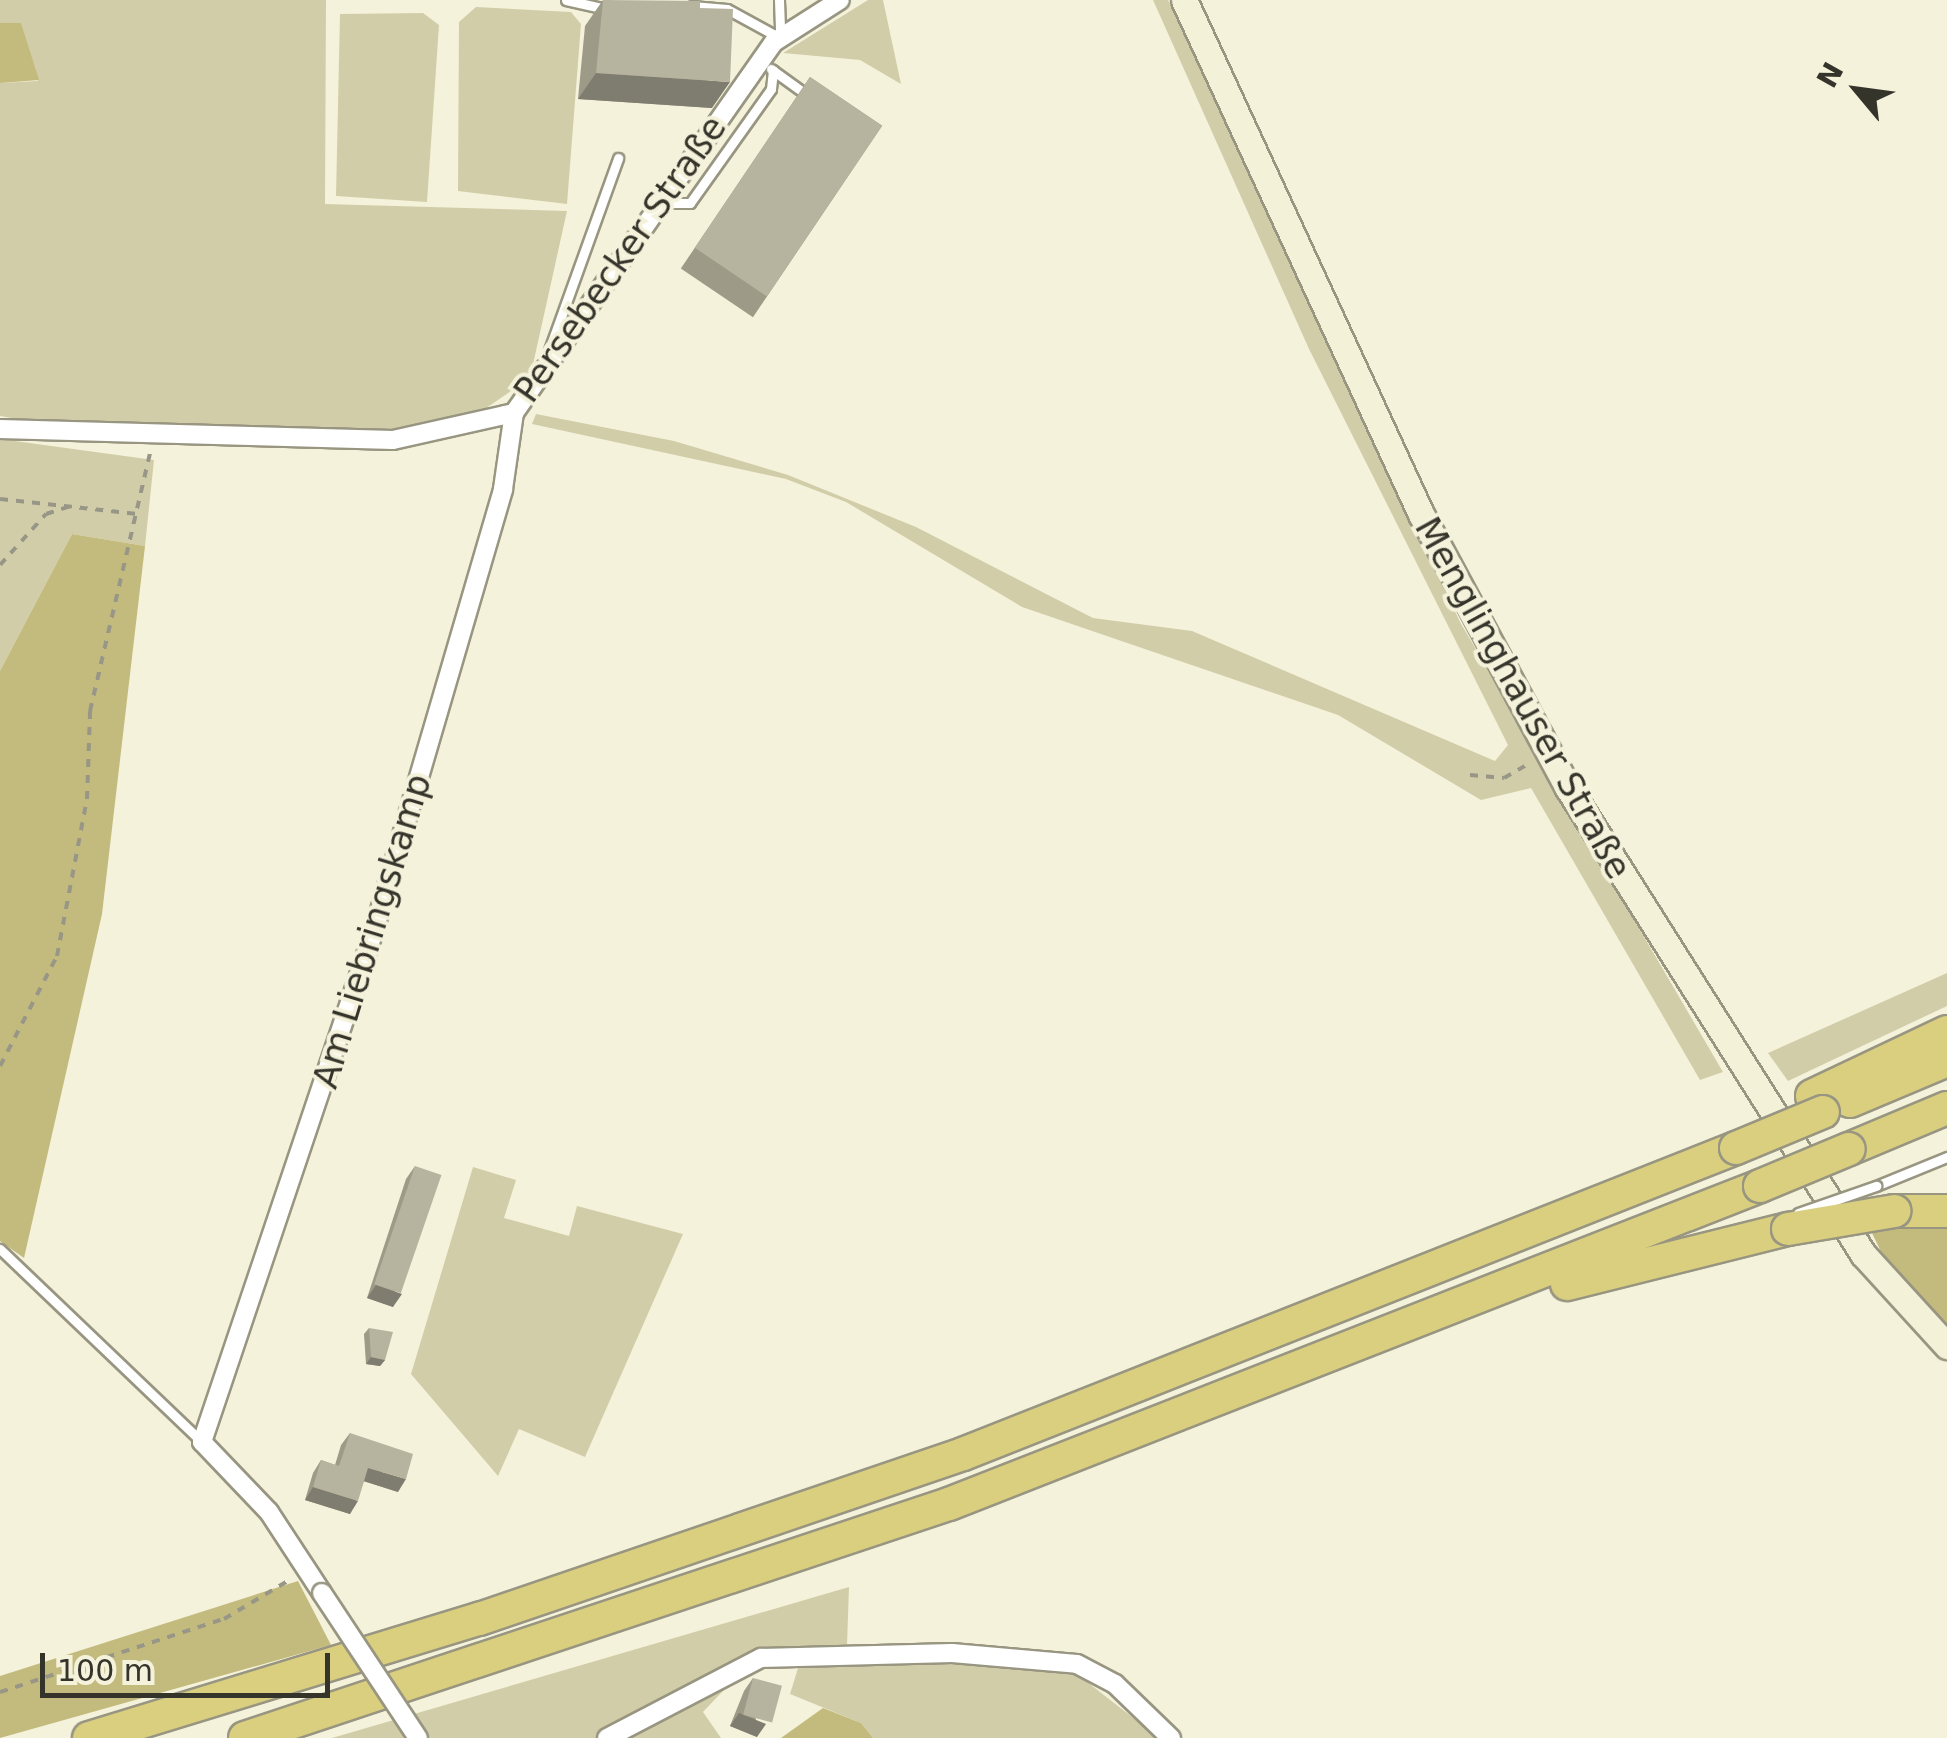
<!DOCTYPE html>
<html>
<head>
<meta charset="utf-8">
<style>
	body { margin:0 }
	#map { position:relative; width:1947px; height:1738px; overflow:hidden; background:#f4f2db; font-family:"DejaVu Sans",sans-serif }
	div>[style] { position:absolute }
	.green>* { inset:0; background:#d2cda9 }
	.forest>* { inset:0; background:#c3ba7d }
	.path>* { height:4px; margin-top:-2px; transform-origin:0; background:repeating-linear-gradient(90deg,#989686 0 8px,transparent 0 16px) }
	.roads { filter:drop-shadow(2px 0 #989581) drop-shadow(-2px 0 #989581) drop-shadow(0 2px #989581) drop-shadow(0 -2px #989581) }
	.lane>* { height:9px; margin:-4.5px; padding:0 4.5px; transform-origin:4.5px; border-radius:4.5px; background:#fff }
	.street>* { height:18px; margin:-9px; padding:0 9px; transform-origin:9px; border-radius:9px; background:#fff }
	.secondary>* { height:25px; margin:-12.5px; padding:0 12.5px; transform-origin:12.5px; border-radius:12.5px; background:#f4f1d9 }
	.highway>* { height:32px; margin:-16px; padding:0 16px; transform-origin:16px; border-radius:16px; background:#dacf7f }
	.bridges { filter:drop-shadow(2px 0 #989581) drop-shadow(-2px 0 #989581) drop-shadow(0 2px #989581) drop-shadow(0 -2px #989581) }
	.lane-bridge>* { height:9px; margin:-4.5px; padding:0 4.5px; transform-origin:4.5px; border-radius:4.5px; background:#fff }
	.street-bridge>* { height:18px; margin:-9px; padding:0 9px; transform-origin:9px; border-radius:9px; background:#fff }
	.highway-bridge>* { height:32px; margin:-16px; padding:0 16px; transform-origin:16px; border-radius:16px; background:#dacf7f }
	.wall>* { inset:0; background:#9d9a88; transform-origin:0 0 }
	.shaded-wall>* { inset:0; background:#7f7d6f }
	.building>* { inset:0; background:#b6b39e; transform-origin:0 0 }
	span { translate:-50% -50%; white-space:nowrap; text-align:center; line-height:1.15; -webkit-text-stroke:8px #f4f2db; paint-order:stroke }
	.street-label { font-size:35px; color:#35342b }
	.north { position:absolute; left:1807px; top:40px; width:100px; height:100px; -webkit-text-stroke:8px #f4f2db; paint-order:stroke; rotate:299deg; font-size:28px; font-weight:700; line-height:40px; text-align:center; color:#35342b }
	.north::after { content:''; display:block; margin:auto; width:35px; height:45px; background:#35342b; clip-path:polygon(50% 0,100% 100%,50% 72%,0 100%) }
	.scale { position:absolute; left:40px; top:1653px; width:290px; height:45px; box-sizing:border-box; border:5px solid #35342b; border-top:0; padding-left:12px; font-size:30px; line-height:35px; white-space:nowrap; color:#35342b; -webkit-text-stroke:8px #f4f2db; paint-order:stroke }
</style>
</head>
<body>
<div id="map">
	<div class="green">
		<div style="clip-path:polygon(0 0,326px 0,325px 204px,567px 211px,530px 378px,470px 419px,405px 430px,57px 426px,0 416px,0 83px,38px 81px,21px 24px,0 23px)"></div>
		<div style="clip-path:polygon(868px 0,883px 0,901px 84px,860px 60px,783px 53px)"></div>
		<div style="clip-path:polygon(1153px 0,1168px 0,1460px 622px,1723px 1072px,1700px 1080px,1531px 788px,1481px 800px,1338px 715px,1022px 607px,846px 502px,786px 479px,532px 424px,536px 414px,674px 441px,788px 475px,916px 527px,1093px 618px,1192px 631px,1495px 761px,1508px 745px,1309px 349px)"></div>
		<div style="clip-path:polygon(476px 7px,571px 12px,581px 24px,567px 204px,458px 191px,459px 22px)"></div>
		<div style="clip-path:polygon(423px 13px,439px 25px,427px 202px,336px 196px,340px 14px)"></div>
		<div style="clip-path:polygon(0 439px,154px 460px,145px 546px,72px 534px,0 671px)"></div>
		<div style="clip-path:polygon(1947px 973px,1947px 1006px,1788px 1081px,1768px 1053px)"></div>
		<div style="clip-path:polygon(473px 1167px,516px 1180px,504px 1218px,569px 1236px,577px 1206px,683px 1234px,585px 1457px,519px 1429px,498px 1476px,411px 1374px)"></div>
		<div style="clip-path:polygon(849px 1587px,847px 1646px,759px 1653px,703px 1712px,721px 1738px,332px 1738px)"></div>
		<div style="clip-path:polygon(861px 1659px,1073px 1671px,1159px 1738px,873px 1738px,861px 1723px,790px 1694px,799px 1665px)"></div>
	</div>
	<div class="forest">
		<div style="clip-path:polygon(0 23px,21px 23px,39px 80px,0 83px)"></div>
		<div style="clip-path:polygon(72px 534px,145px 546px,102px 914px,24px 1258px,0 1241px,0 671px)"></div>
		<div style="clip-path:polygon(1947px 1225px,1947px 1332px,1891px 1272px,1870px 1229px)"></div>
		<div style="clip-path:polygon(298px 1581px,331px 1645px,0 1738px,0 1676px)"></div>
		<div style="clip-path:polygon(823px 1708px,861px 1723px,873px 1738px,781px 1738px)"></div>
	</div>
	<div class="path">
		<div style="left:0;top:499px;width:138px;rotate:6.2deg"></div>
		<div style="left:0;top:565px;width:69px;rotate:-48deg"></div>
		<div style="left:46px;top:514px;width:29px;rotate:-18deg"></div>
		<div style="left:1470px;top:775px;width:34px;rotate:5deg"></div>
		<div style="left:1504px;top:778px;width:30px;rotate:-30deg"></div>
		<div style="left:0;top:1066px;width:124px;rotate:-62.6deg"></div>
		<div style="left:57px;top:956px;width:160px;rotate:-79.2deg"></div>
		<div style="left:87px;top:799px;width:88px;rotate:-88deg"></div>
		<div style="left:90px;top:711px;width:269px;rotate:-76.9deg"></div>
		<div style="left:0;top:1692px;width:236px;rotate:-18.1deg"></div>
		<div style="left:224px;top:1619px;width:78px;rotate:-30.8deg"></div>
	</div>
	<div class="roads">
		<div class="lane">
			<div style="left:566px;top:0;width:41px;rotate:12.7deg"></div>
			<div style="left:779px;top:0;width:38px;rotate:88deg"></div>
			<div style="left:692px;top:6px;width:35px;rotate:5deg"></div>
			<div style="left:727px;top:9px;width:60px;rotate:28.7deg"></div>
			<div style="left:771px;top:69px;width:44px;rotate:35.8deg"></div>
			<div style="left:661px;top:203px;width:29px"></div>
			<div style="left:690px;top:203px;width:140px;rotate:-54.6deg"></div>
			<div style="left:771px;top:89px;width:19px;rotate:-84deg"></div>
			<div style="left:544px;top:364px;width:219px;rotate:-70.2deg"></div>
			<div style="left:1876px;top:1186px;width:77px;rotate:-22.2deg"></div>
			<div style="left:0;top:1249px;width:277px;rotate:43.7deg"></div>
		</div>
		<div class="street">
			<div style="left:0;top:429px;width:393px;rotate:1.6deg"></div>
			<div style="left:393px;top:440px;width:124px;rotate:-12.6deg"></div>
			<div style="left:514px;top:413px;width:453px;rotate:-55deg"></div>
			<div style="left:774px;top:42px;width:78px;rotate:-32.5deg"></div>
			<div style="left:322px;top:1593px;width:97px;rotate:-123.2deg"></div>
			<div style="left:269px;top:1512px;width:97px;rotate:-133.7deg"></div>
			<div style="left:202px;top:1442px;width:539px;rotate:-71.4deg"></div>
			<div style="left:374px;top:931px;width:460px;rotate:-73.7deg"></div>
			<div style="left:503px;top:489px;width:77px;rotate:-81.8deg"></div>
			<div style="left:607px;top:1738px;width:174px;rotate:-27.5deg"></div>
			<div style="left:761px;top:1658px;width:191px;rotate:-1.5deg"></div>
			<div style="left:952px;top:1653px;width:125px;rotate:5deg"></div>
			<div style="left:1077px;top:1664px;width:43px;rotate:27.8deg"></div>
			<div style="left:1115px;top:1684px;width:78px;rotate:44deg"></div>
		</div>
		<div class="secondary">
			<div style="left:1184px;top:0;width:566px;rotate:65.25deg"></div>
			<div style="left:1421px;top:514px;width:311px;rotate:61.8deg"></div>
			<div style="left:1568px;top:788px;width:552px;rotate:57.66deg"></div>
			<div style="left:1863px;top:1254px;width:125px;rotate:47.6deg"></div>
		</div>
		<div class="highway">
			<div style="left:1812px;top:1096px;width:149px;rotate:-25.4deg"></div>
			<div style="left:1850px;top:1101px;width:105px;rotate:-22.9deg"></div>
			<div style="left:1849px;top:1149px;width:106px;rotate:-22.7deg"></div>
			<div style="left:1894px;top:1211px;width:53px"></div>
			<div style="left:1567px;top:1284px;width:228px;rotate:-14deg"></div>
			<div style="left:89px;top:1738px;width:408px;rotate:-17deg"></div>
			<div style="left:479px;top:1619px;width:511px;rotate:-18.82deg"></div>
			<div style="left:963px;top:1454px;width:831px;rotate:-21.6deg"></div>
			<div style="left:245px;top:1738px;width:742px;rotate:-18.39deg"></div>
			<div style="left:949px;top:1504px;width:871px;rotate:-21.41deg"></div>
		</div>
	</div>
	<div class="bridges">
		<div class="lane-bridge">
			<div style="left:1798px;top:1213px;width:83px;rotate:-19.1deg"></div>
		</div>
		<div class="street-bridge">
			<div style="left:322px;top:1593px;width:174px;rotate:56.5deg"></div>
		</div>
		<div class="highway-bridge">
			<div style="left:1736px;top:1148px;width:94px;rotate:-22.5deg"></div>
			<div style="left:1760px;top:1186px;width:96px;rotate:-22.6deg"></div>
			<div style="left:1788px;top:1229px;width:108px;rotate:-9.6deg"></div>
		</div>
	</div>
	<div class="wall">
		<div style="clip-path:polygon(603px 0,700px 8px,712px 108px,578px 99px,585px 26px)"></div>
		<div style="left:810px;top:77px;width:87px;height:231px;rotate:34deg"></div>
		<div style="clip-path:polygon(415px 1166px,393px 1307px,367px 1298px,406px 1179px)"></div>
		<div style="clip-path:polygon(369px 1328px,385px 1360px,380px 1366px,366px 1364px,364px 1334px)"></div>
		<div style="clip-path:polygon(350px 1433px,398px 1492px,364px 1481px,350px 1514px,305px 1500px,313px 1473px,321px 1460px,335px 1465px,341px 1445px)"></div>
		<div style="clip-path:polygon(753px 1678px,757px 1737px,730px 1726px,744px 1691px)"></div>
	</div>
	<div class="shaded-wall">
		<div style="clip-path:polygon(596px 73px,730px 82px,712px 108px,578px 99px)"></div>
		<div style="clip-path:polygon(376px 1285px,402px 1294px,393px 1307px,367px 1298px)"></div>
		<div style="clip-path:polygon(371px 1357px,385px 1360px,380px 1366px,366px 1364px)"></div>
		<div style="clip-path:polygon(368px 1468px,406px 1479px,398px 1492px,360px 1480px)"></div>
		<div style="clip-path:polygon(313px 1487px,358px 1501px,350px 1514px,305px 1500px)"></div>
		<div style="clip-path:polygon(739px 1713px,766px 1724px,757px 1737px,730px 1726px)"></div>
	</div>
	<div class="building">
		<div style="clip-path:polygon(603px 0,700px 1px,700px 8px,733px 9px,730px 82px,596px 73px)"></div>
		<div style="left:810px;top:77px;width:87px;height:206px;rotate:34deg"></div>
		<div style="left:415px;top:1166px;width:28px;height:125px;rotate:19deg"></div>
		<div style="clip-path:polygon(369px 1328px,393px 1332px,385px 1360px,371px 1357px)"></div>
		<div style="clip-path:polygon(350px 1433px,413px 1454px,406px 1479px,368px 1468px,358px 1501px,313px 1487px,321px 1460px,339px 1466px)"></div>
		<div style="left:753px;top:1678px;width:30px;height:38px;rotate:15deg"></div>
	</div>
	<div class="street-label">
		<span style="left:620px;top:259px;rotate:-55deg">Persebecker Straße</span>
		<span style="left:1523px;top:698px;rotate:61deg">Menglinghauser Straße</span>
		<span style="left:372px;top:931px;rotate:-73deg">Am Liebringskamp</span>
	</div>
	<div class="north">N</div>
	<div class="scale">100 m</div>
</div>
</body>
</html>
